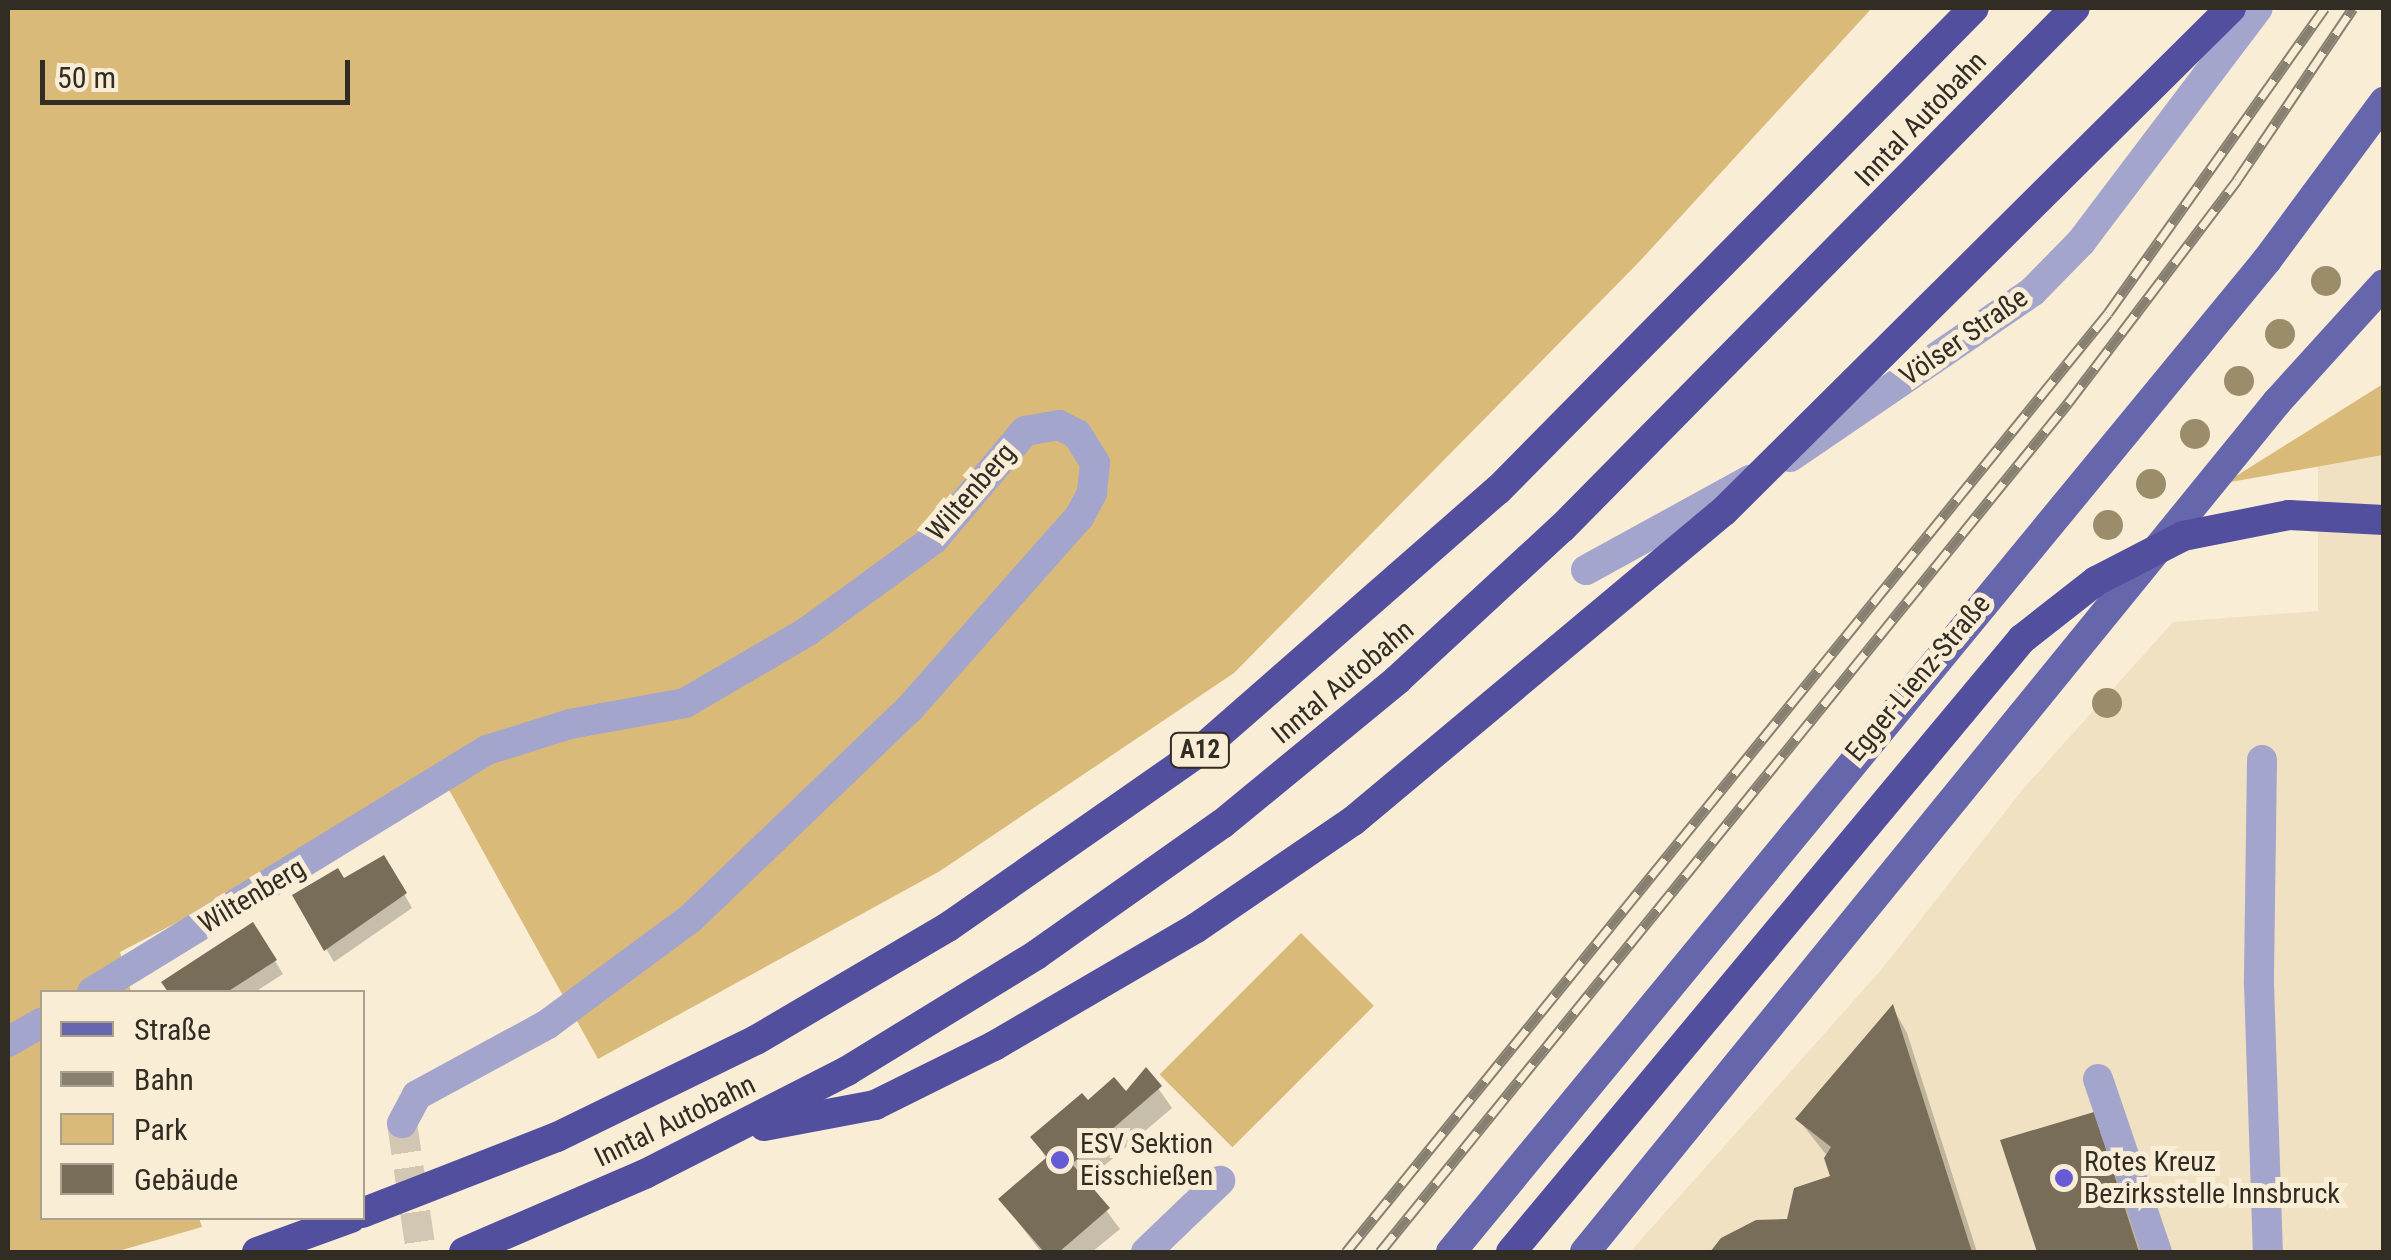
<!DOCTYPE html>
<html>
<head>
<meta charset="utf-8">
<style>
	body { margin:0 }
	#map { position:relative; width:2391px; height:1260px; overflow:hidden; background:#f9edd6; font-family:"Roboto Condensed",sans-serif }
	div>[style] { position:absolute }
	.built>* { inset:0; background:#f0e1c3 }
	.green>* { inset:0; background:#d9ba78; transform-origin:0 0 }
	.shadow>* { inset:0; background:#0003 }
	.building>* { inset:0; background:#776d59 }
	.minor-tunnel>* { height:30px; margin-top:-15px; transform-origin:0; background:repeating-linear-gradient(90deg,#d1c7b2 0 30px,transparent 0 45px) }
	.minor>* { height:30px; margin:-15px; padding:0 15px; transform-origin:15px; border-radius:15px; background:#a3a5cc }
	.major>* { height:30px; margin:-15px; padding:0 15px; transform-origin:15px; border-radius:15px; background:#6666ac }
	.highway>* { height:30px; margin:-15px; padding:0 15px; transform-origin:15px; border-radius:15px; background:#524f9f }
	.rail>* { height:11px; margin-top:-5.5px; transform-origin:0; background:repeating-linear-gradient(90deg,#f9edd6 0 22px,#878071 0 44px); box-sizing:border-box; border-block:2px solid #878071 }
	.trees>* { width:30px; height:30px; margin:-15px; border-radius:50%; background:#9b8c6a }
	.dots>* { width:28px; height:28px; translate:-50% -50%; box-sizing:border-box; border:5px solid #f9edd6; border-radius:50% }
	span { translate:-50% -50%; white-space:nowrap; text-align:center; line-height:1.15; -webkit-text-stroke:10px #f9edd6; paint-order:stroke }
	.shield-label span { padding:2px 8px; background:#f9edd6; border:2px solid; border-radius:8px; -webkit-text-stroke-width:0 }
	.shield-label { font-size:25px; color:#312d24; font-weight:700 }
	.street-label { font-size:28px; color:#312d24 }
	.poi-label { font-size:28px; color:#312d24 }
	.left { translate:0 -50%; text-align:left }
	.frame { position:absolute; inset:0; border:10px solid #312d24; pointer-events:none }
	.legend { position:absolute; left:40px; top:990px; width:325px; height:230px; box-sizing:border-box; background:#f9edd6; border:2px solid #a9a08f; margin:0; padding:12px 18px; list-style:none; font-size:30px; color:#312d24 }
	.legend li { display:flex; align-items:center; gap:20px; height:50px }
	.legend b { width:50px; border:2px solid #a9a08f }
	.scale { position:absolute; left:40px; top:60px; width:310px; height:45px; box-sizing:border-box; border:5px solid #312d24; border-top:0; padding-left:12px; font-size:30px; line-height:35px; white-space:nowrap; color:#312d24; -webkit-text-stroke:8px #f9edd6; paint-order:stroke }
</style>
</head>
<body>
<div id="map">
	<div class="built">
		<div style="clip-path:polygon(2383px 455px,2383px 1252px,1630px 1252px,1881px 970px,2023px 789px,2173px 622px,2318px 611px,2318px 466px)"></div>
	</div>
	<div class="green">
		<div style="clip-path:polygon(8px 8px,1872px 8px,1639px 262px,1234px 673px,940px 871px,598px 1059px,442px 777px,404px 804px,120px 952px,131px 992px,42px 992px,42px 1218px,199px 1218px,202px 1227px,115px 1252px,8px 1252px)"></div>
		<div style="clip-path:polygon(2383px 384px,2383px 455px,2225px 483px)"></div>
		<div style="left:1301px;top:933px;width:103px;height:200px;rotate:45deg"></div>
	</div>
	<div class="shadow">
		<div style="clip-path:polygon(384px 858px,412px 908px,334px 962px,295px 896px,343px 882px)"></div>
		<div style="clip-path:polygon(275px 961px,283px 974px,255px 992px,170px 992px,165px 983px)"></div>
		<div style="clip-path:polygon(1893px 1008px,1907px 1033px,1977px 1252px,1713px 1252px,1723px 1240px,1789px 1222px,1833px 1178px,1828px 1157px,1798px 1119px)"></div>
		<div style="clip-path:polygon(1146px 1071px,1172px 1108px,1085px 1182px,1120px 1229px,1092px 1252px,1041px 1252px,1001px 1200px,1047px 1160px,1034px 1138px,1088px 1104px,1126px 1095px)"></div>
		<div style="clip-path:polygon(2108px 1141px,2144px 1252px,2039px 1252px,2003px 1142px)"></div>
	</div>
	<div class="building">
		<div style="clip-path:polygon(384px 855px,407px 893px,324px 951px,292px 895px,338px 868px,344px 878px)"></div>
		<div style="clip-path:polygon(253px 922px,277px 960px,227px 992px,168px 992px,161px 982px)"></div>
		<div style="clip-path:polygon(1893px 1004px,1972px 1252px,1710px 1252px,1721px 1238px,1756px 1220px,1787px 1219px,1794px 1188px,1830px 1176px,1824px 1158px,1831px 1147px,1795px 1119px)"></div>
		<div style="clip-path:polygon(1146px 1067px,1162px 1086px,1072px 1164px,1110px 1208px,1059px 1252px,1044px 1252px,998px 1199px,1047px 1157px,1030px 1137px,1082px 1093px,1088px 1100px,1114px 1077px,1126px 1091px)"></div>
		<div style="clip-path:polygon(2094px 1112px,2139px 1252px,2037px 1252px,2000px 1140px)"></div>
	</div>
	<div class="minor-tunnel">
		<div style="left:402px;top:1123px;width:130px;rotate:81.6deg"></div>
	</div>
	<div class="minor">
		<div style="left:1790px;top:457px;width:294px;rotate:-34.3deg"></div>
		<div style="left:2033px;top:291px;width:69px;rotate:-45.6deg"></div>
		<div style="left:2081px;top:242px;width:293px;rotate:-52.9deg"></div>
		<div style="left:1586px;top:570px;width:187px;rotate:-28.8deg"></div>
		<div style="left:2262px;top:760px;width:224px;rotate:90.8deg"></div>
		<div style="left:2259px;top:984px;width:268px;rotate:88.1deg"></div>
		<div style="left:92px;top:992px;width:463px;rotate:-31.5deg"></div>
		<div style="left:487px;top:750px;width:87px;rotate:-17.4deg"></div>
		<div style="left:570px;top:724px;width:117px;rotate:-10.3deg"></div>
		<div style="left:685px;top:703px;width:143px;rotate:-30.3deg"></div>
		<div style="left:808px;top:631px;width:156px;rotate:-36.1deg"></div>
		<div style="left:934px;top:539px;width:141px;rotate:-49.9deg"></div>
		<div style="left:1025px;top:431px;width:35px;rotate:-10deg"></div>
		<div style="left:1059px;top:425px;width:20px;rotate:27deg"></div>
		<div style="left:1077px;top:434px;width:34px;rotate:58deg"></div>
		<div style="left:1095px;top:463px;width:30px;rotate:96deg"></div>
		<div style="left:1092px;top:493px;width:27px;rotate:118deg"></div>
		<div style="left:1079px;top:517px;width:255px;rotate:131.5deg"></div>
		<div style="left:910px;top:708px;width:303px;rotate:136.2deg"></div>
		<div style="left:691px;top:918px;width:178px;rotate:143.5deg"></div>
		<div style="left:548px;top:1024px;width:149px;rotate:151.5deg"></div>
		<div style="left:417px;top:1095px;width:32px;rotate:118deg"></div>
		<div style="left:8px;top:1042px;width:39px;rotate:-30deg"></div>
		<div style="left:2098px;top:1079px;width:183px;rotate:71.2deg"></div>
		<div style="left:1146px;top:1252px;width:103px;rotate:-43.8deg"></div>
	</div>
	<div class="major">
		<div style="left:1451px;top:1252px;width:1284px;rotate:-50.56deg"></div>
		<div style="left:2267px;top:260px;width:197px;rotate:-53.5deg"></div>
		<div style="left:1585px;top:1252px;width:1096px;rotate:-50.85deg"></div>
		<div style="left:2277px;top:402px;width:159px;rotate:-47.8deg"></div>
	</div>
	<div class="highway">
		<div style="left:764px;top:1126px;width:113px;rotate:-10.7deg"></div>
		<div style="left:875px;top:1105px;width:133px;rotate:-26.4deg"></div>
		<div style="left:994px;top:1046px;width:234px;rotate:-30.3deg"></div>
		<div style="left:1196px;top:928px;width:190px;rotate:-34.3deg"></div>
		<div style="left:1353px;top:821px;width:483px;rotate:-39.9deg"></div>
		<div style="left:1724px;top:511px;width:714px;rotate:-44.77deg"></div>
		<div style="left:362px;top:1213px;width:209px;rotate:-21.3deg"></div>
		<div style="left:557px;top:1137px;width:221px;rotate:-26deg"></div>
		<div style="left:756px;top:1040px;width:223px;rotate:-30.5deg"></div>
		<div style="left:948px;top:927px;width:302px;rotate:-34.9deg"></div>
		<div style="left:1196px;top:754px;width:401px;rotate:-41.2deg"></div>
		<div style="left:1498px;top:490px;width:677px;rotate:-45.36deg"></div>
		<div style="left:257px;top:1252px;width:100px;rotate:-19.9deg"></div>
		<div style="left:464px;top:1252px;width:197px;rotate:-23.3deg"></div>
		<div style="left:645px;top:1174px;width:227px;rotate:-27deg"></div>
		<div style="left:847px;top:1071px;width:222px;rotate:-31.5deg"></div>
		<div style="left:1036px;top:955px;width:228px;rotate:-35.2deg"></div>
		<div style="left:1222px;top:824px;width:227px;rotate:-39.4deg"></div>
		<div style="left:1397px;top:680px;width:224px;rotate:-42.7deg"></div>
		<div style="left:1562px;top:528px;width:730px;rotate:-45.39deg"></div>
		<div style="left:1511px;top:1252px;width:798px;rotate:-50.19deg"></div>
		<div style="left:2022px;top:639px;width:94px;rotate:-38.1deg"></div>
		<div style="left:2096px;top:581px;width:98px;rotate:-27.3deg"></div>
		<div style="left:2183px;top:536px;width:108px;rotate:-11.2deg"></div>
		<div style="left:2289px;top:515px;width:95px;rotate:3deg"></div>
	</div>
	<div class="rail">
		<div style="left:1346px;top:1252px;width:1209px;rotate:-50.94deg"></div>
		<div style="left:2108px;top:313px;width:374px;rotate:-54.6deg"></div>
		<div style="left:1380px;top:1252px;width:1093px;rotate:-50.98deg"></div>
		<div style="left:2068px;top:403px;width:280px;rotate:-52.8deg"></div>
		<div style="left:2237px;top:180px;width:207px;rotate:-56deg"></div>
	</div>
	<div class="trees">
		<div style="left:2326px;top:281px"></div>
		<div style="left:2280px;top:334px"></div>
		<div style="left:2239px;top:381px"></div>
		<div style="left:2195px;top:434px"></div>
		<div style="left:2151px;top:484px"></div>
		<div style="left:2108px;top:525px"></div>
		<div style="left:2107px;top:703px"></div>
	</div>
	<div class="dots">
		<div style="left:1060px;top:1160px;background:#655bd4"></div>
		<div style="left:2064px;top:1178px;background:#655bd4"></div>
	</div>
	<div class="shield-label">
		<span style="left:1200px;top:750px">A12</span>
	</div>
	<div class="street-label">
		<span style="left:1921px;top:119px;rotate:-46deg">Inntal Autobahn</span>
		<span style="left:1964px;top:337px;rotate:-35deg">Völser Straße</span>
		<span style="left:971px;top:492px;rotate:-49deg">Wiltenberg</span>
		<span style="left:1918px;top:678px;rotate:-50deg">Egger-Lienz-Straße</span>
		<span style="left:1343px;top:682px;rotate:-40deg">Inntal Autobahn</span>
		<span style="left:252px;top:896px;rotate:-31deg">Wiltenberg</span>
		<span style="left:675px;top:1121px;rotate:-26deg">Inntal Autobahn</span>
	</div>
	<div class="poi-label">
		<span class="left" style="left:1080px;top:1160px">ESV Sektion<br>Eisschießen</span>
		<span class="left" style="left:2084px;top:1178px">Rotes Kreuz<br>Bezirksstelle Innsbruck</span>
	</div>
	<div class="frame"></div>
	<ul class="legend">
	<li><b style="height:12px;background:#6666ac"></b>Straße</li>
	<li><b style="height:12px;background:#878071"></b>Bahn</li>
	<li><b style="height:28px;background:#d9ba78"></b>Park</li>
	<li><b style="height:28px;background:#776d59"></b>Gebäude</li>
	</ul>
	<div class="scale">50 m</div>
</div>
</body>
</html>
